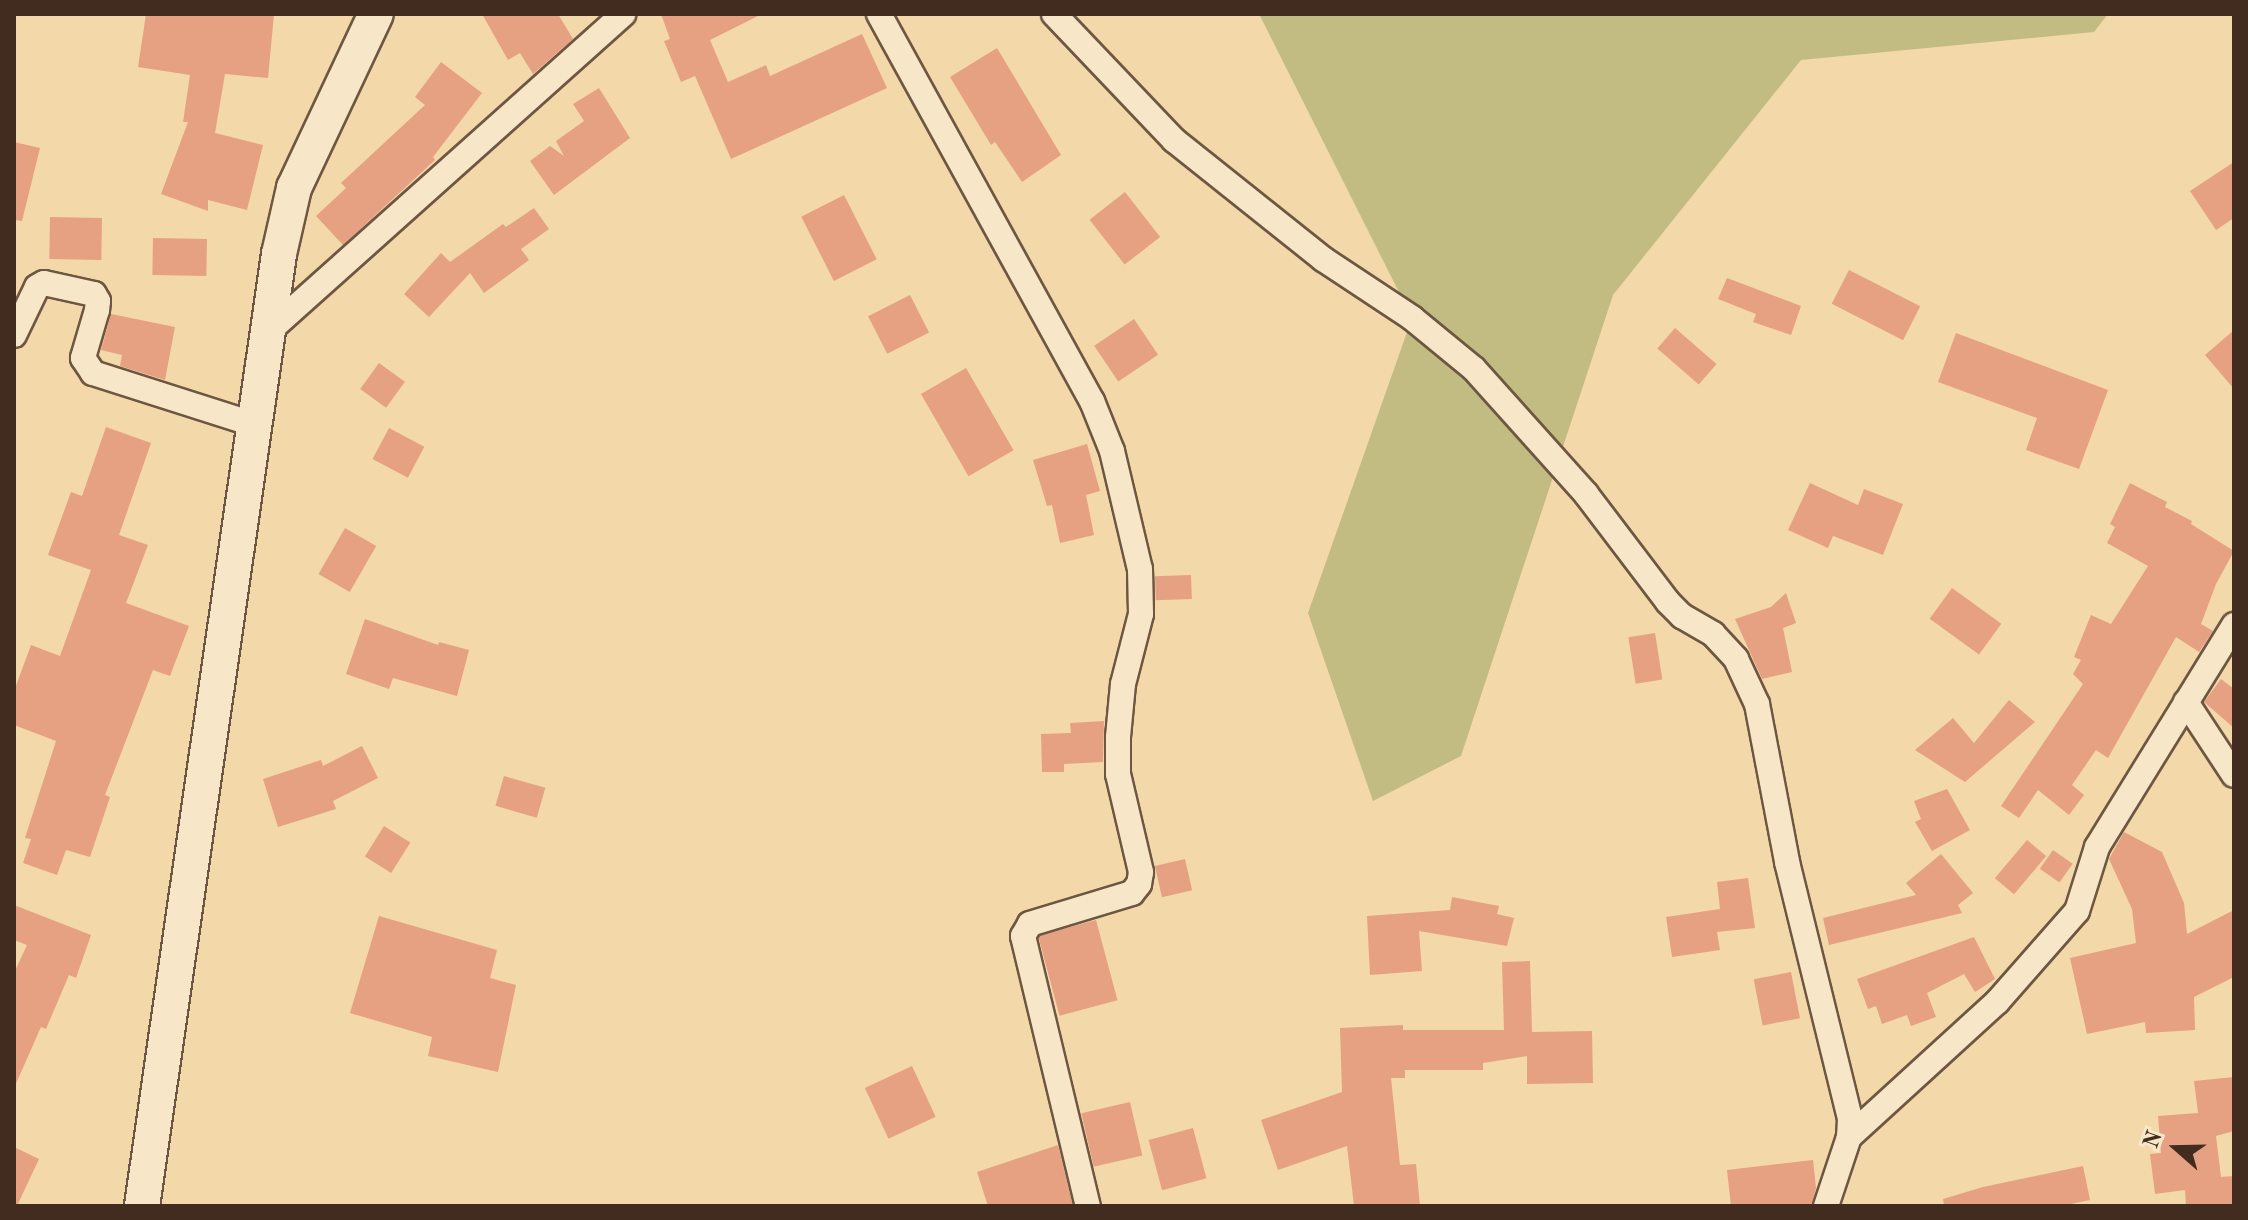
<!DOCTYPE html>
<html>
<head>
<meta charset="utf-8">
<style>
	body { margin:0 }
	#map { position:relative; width:2248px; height:1220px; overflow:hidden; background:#f3d8a9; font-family:"Old Standard TT",serif }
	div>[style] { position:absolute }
	.green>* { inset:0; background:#c3bc82 }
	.building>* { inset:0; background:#e6a183; transform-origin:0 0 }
	.roads { filter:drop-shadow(2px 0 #6e5742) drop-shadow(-2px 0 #6e5742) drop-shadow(0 2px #6e5742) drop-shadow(0 -2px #6e5742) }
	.street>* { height:24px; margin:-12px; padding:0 12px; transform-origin:12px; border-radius:12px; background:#f7e6c7 }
	.secondary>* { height:34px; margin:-17px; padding:0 17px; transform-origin:17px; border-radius:17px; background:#f7e6c7 }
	span { translate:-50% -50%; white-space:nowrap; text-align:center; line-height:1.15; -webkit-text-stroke:6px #f7e6c7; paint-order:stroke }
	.frame { position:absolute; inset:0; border:16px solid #412c1f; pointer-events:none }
	.north { position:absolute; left:2136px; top:1108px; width:80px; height:80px; -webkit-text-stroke:6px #f7e6c7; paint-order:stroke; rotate:290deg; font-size:22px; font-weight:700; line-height:32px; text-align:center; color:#412c1f }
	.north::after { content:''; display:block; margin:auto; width:28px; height:36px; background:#412c1f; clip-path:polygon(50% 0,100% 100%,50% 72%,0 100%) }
</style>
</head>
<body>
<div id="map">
	<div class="green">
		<div style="clip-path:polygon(1259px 14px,2108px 14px,2094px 32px,1801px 60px,1613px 295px,1461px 756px,1373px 801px,1308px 613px,1412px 318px)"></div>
	</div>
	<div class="building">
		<div style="clip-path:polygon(146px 14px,274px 14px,268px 78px,225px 74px,215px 133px,263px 145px,247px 210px,208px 200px,208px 211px,161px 194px,188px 122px,183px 122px,190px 75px,138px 67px)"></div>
		<div style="clip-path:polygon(482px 14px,558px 14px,573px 39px,533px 74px,520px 53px,508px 60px)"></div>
		<div style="clip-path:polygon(661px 14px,762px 14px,710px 40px,728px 82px,766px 65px,770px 76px,862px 34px,887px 88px,731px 159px,695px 76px,681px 82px,664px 41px,670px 39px)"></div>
		<div style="clip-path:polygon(997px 48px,1061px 155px,1022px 182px,995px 142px,991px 145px,950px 77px)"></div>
		<div style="clip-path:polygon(441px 62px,482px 93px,433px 157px,435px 160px,343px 245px,316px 216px,346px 188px,341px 183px,425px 105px,415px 97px)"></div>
		<div style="clip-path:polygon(599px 88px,630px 138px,554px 195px,530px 161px,550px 146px,564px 156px,556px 141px,584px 121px,573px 104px)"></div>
		<div style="clip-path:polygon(14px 142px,40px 148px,22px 221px,14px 220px)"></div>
		<div style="clip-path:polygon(2234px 162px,2234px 218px,2216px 230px,2190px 191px)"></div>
		<div style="left:1125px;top:192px;width:57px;height:45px;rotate:52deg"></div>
		<div style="left:844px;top:195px;width:72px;height:48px;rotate:63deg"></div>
		<div style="clip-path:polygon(534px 208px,549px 229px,521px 249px,529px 260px,484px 293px,470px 273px,429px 317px,404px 294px,441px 253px,450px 262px,503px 224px,506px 227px)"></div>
		<div style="left:50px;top:217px;width:52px;height:42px;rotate:1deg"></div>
		<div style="left:153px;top:238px;width:54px;height:37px;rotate:1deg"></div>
		<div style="left:1849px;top:270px;width:80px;height:38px;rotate:27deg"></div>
		<div style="clip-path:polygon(1727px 278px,1801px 306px,1791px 335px,1753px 322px,1756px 314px,1718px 299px)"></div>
		<div style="left:910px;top:295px;width:42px;height:47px;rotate:63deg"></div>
		<div style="clip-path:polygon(111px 314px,175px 327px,165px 380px,120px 366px,122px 355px,101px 350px)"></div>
		<div style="left:1134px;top:319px;width:43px;height:48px;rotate:56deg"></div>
		<div style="left:1675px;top:328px;width:55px;height:27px;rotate:41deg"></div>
		<div style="clip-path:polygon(2234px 330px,2234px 389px,2205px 355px)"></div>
		<div style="clip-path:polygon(1956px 333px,2108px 390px,2079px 469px,2026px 450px,2037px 418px,1938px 382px)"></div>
		<div style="left:379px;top:363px;width:32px;height:32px;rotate:36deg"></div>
		<div style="left:966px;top:368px;width:95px;height:52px;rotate:60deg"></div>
		<div style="clip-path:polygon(106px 427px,151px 443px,119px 535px,148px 545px,126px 603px,189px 626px,170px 676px,153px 670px,105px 795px,110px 797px,90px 857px,66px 850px,57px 875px,23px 863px,31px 839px,25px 838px,56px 741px,14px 725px,14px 691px,31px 645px,60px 656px,91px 570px,48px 555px,71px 492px,82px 496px)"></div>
		<div style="left:389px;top:428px;width:40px;height:35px;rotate:28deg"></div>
		<div style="clip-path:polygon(1087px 444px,1100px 491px,1086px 495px,1094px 535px,1060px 543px,1052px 505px,1047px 506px,1033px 460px)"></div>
		<div style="clip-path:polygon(1810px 483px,1858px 505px,1864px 489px,1903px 504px,1883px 555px,1833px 536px,1828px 548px,1788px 530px)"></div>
		<div style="clip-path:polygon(2130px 483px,2167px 502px,2165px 507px,2192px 521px,2191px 524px,2234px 551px,2216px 584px,2201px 624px,2213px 631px,2199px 652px,2176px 637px,2108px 758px,2096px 750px,2072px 785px,2084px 795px,2069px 815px,2038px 790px,2019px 818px,2001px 806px,2083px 684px,2073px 674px,2081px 660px,2074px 657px,2091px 615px,2111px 624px,2148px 566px,2107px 543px,2115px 527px,2110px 524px)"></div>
		<div style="left:345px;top:528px;width:36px;height:53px;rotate:30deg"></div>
		<div style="left:1191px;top:575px;width:24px;height:36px;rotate:88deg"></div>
		<div style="left:1952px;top:588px;width:61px;height:38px;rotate:36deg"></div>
		<div style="clip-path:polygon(1786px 593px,1796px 623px,1783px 628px,1792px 672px,1762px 679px,1735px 619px,1771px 607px)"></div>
		<div style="clip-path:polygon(365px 619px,438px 645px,439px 642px,469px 650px,457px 696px,393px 678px,389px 689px,346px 674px)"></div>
		<div style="left:1655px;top:633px;width:47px;height:27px;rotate:81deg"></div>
		<div style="clip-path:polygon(2221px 679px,2234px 689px,2234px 728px,2204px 702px)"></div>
		<div style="clip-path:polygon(2009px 700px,2035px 722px,1965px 782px,1915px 750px,1953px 718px,1974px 743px)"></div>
		<div style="clip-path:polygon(1104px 721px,1103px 762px,1064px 764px,1064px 772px,1042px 772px,1041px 734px,1071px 733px,1070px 723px)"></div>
		<div style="clip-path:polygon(362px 746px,378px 778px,333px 801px,336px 809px,278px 827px,263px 779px,321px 760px,323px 766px)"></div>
		<div style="left:504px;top:776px;width:43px;height:31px;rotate:16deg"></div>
		<div style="clip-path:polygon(1947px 789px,1970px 830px,1932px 851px,1915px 822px,1921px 819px,1914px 801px)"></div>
		<div style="left:384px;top:826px;width:31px;height:36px;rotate:32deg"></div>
		<div style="clip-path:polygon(2124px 832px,2162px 852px,2184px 903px,2187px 934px,2234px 910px,2234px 977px,2194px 997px,2195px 1030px,2146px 1033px,2145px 1022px,2087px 1034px,2070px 958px,2136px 943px,2132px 909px,2109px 859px)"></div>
		<div style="left:2027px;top:840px;width:25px;height:50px;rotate:40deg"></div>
		<div style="left:2053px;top:850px;width:24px;height:23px;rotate:35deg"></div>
		<div style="clip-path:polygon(1941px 854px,1973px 893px,1958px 905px,1962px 913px,1829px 945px,1823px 918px,1916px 895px,1906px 883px)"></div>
		<div style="left:1185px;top:859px;width:32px;height:31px;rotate:77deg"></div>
		<div style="clip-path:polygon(1748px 878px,1755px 928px,1717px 932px,1720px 950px,1672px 957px,1666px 917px,1720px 909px,1717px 882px)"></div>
		<div style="clip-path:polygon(1452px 897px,1499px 906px,1497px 914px,1514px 918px,1507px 946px,1419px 931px,1422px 971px,1370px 975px,1367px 916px,1450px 910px)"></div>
		<div style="clip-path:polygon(14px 905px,91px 935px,76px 978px,69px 975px,46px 1029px,41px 1027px,14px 1088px,14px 973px,27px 945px,14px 940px)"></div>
		<div style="clip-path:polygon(379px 916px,497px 950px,490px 978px,516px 985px,498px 1072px,428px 1056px,432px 1037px,350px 1013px)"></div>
		<div style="left:1096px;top:920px;width:83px;height:60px;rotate:75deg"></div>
		<div style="clip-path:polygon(1974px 937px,1995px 979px,1975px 992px,1964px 974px,1927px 993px,1936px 1017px,1911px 1026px,1907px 1015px,1882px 1024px,1876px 1006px,1868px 1009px,1857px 979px)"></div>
		<div style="clip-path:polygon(1530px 961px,1532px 1032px,1592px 1031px,1593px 1083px,1527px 1084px,1527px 1056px,1483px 1063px,1483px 1070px,1405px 1070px,1405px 1078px,1391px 1078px,1400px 1165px,1416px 1164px,1420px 1206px,1354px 1206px,1347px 1146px,1278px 1170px,1261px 1120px,1342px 1092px,1340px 1028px,1403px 1025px,1403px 1030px,1504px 1030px,1502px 962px)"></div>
		<div style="left:1791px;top:972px;width:47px;height:38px;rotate:79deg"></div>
		<div style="left:912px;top:1066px;width:56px;height:52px;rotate:65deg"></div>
		<div style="clip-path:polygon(2234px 1077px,2234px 1131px,2216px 1136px,2221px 1177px,2234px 1176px,2234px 1206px,2186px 1206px,2185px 1190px,2155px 1194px,2150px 1154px,2161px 1153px,2158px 1116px,2198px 1113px,2194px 1081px)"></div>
		<div style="left:1130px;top:1102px;width:55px;height:50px;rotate:77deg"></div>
		<div style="left:1193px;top:1128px;width:52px;height:46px;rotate:75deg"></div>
		<div style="clip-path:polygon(1058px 1145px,1073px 1206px,988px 1206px,977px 1172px)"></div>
		<div style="clip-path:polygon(14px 1147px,39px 1159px,17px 1206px,14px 1206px)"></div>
		<div style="clip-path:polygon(1813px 1160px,1816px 1188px,1811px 1206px,1731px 1206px,1727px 1170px)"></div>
		<div style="clip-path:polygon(2083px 1166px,2090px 1200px,2061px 1206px,1944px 1206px,1943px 1199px,1983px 1187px)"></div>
	</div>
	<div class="roads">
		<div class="street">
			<div style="left:879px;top:14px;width:442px;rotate:61.2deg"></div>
			<div style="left:1092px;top:401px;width:54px;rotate:68.2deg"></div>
			<div style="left:1112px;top:451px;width:121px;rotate:76.7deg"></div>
			<div style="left:1140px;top:569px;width:45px;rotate:88.7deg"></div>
			<div style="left:1141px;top:614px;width:72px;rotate:104.4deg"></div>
			<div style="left:1123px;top:684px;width:53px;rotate:95.4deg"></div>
			<div style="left:1118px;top:737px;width:37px;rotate:90deg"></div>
			<div style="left:1118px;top:774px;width:101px;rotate:76.8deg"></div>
			<div style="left:1141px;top:872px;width:12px;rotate:99deg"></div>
			<div style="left:1139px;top:884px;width:11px;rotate:128deg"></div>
			<div style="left:1132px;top:893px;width:107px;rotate:163.1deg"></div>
			<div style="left:1030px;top:924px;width:14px;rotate:120deg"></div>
			<div style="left:1023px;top:936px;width:278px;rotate:76.5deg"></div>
			<div style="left:1054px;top:14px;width:174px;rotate:46.4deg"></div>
			<div style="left:1174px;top:140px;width:191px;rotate:38.6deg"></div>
			<div style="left:1323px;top:259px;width:107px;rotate:33.5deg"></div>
			<div style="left:1412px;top:318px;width:80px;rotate:39.4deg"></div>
			<div style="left:1474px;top:369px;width:168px;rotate:48.1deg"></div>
			<div style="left:1586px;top:494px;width:136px;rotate:52.8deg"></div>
			<div style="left:1668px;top:602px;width:20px;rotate:45deg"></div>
			<div style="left:1682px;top:616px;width:36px;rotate:30deg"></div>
			<div style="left:1713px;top:634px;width:34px;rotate:47deg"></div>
			<div style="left:1736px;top:659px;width:50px;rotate:65deg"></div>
			<div style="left:1757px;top:704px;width:161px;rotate:79.2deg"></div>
			<div style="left:1787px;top:862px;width:265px;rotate:76.2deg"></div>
			<div style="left:1850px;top:1119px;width:18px;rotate:93deg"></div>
			<div style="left:1849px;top:1137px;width:73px;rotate:108.4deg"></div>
			<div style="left:270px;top:330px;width:474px;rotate:-41.8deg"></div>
			<div style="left:14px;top:335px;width:53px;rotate:-64.4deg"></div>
			<div style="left:37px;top:287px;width:8px;rotate:-30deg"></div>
			<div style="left:44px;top:283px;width:51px;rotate:12.4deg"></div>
			<div style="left:94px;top:294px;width:8px;rotate:60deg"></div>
			<div style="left:98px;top:301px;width:9px;rotate:96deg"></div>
			<div style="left:97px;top:310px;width:50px;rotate:106.3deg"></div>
			<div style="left:83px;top:358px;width:18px;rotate:56deg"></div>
			<div style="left:93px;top:373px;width:171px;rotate:17.7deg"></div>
			<div style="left:2186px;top:702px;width:87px;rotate:56.7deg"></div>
			<div style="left:1849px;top:1137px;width:200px;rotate:-42.4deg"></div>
			<div style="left:1997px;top:1002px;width:121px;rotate:-48.7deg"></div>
			<div style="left:2077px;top:911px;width:67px;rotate:-72.6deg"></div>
			<div style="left:2097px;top:847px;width:261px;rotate:-58.3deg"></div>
		</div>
		<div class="secondary">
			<div style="left:142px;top:1206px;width:962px;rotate:-81.81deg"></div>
			<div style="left:279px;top:254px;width:68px;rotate:-77.2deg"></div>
			<div style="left:294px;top:188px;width:192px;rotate:-64.8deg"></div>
		</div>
	</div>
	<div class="frame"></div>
	<div class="north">N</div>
</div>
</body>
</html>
